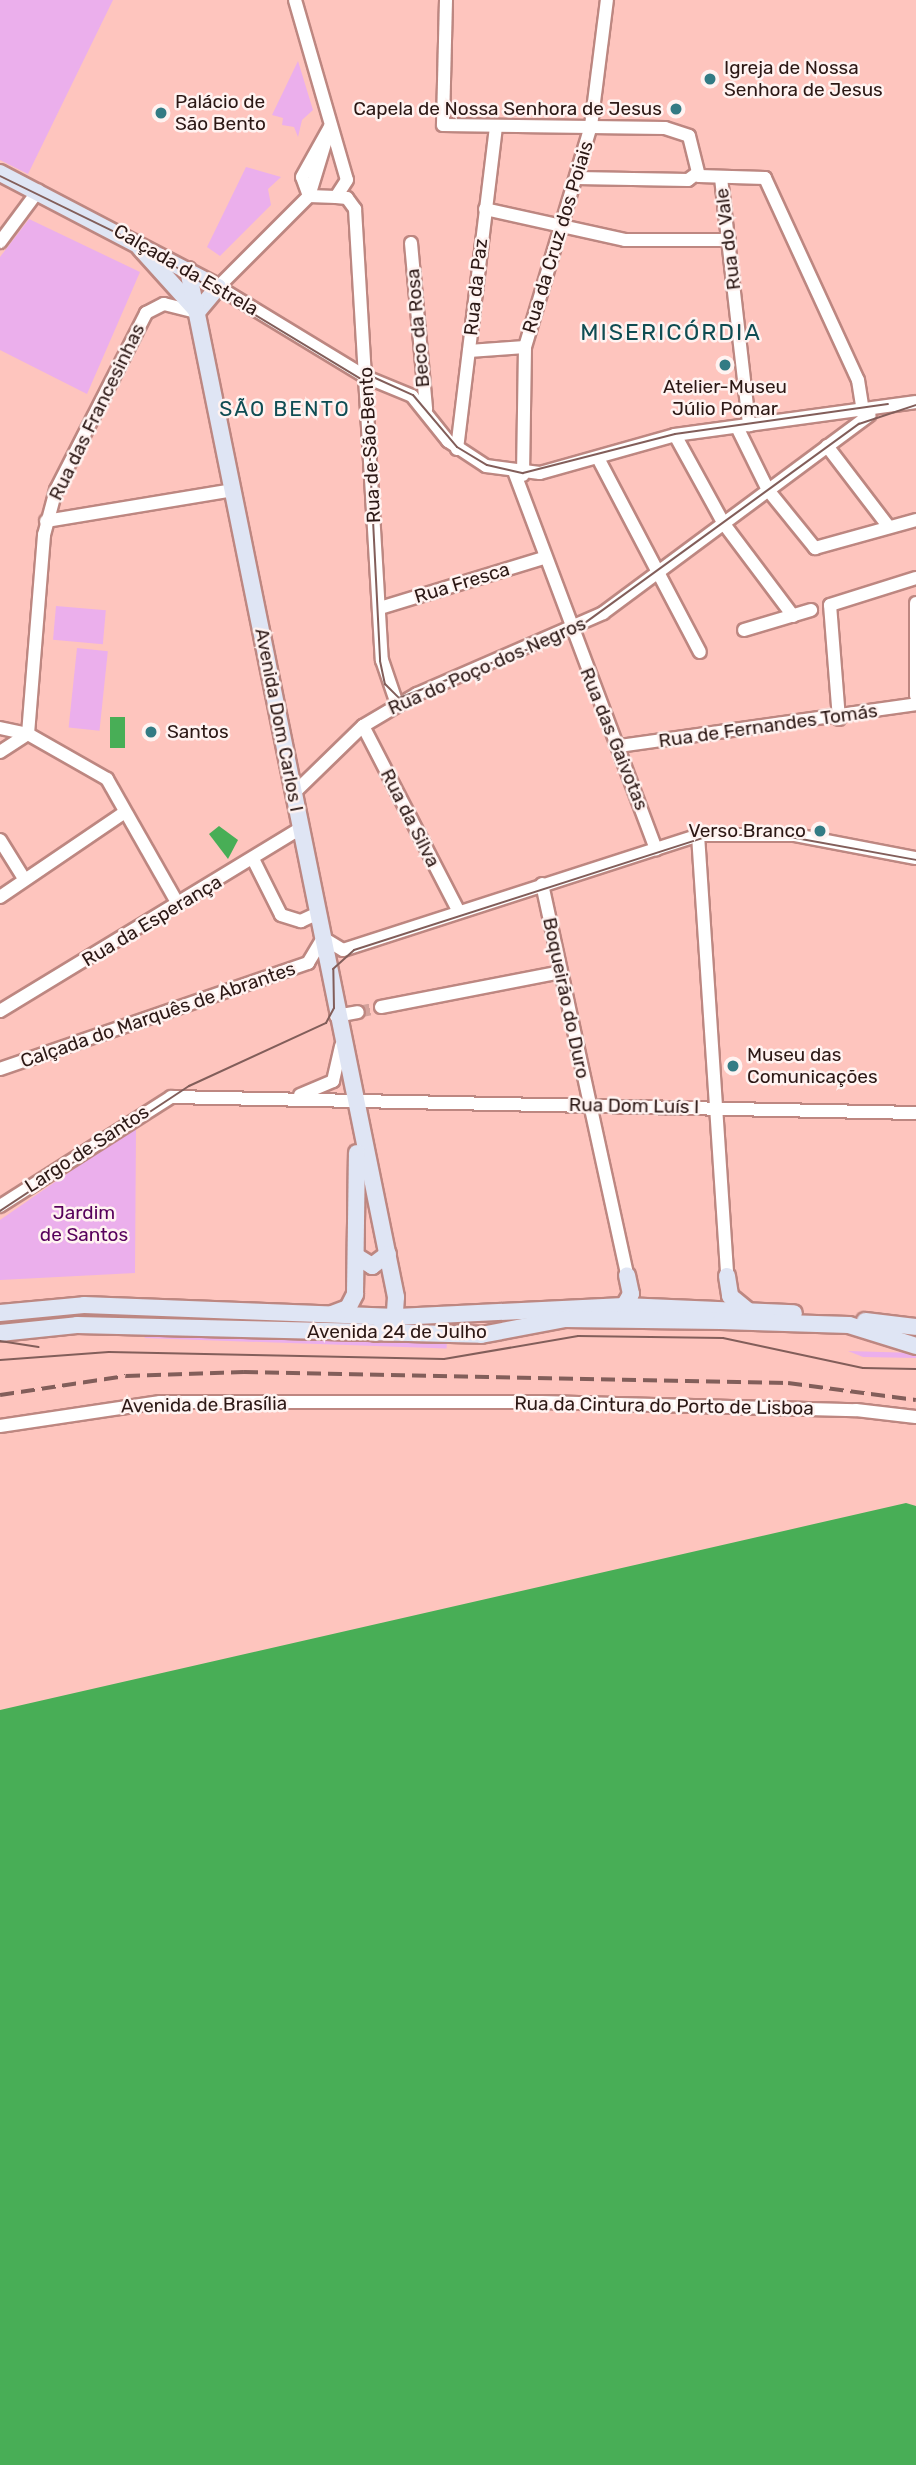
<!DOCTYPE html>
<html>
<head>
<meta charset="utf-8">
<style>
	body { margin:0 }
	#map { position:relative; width:916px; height:2465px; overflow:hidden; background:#fec5be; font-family:Rubik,sans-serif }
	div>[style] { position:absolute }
	.green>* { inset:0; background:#ebafec; transform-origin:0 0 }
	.water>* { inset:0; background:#48ae56; transform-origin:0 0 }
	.minor-tunnel>* { height:12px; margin-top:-6px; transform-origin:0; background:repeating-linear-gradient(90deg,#d4a29c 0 12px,transparent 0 18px) }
	.roads { filter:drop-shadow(2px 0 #bd8781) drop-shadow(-2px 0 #bd8781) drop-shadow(0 2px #bd8781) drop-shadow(0 -2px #bd8781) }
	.minor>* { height:12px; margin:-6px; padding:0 6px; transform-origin:6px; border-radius:6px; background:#fff }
	.major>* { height:16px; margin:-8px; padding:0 8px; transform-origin:8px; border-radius:8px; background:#dfe5f4 }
	.tram>* { height:2px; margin:-1px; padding:0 1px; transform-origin:1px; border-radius:1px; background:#825e5a }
	.rail>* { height:3.5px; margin-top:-1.75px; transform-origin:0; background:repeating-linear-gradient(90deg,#825e5a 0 14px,transparent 0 21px) }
	.dots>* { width:19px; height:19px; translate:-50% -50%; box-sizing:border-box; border:4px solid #fff3f1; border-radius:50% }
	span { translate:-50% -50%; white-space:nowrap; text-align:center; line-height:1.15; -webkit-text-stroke:5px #fff3f1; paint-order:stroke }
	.poi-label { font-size:19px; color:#2c1815 }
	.left { translate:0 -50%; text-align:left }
	.right { translate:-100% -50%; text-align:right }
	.street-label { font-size:19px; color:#2c1815 }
	.park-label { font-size:19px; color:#57015b }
	.neighbourhood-label { font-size:21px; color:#0f4d53; letter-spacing:2px }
	.quarter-label { font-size:23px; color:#0f4d53; letter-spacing:2px }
</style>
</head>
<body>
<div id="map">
	<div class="green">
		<div style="clip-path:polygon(0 0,113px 0,28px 174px,0 160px)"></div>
		<div style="clip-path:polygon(298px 61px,313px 110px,302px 120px,298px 137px,294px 127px,282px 125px,283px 118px,272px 115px)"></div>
		<div style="clip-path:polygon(246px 167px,281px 177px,268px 189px,271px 205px,220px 256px,207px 247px)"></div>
		<div style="clip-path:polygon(29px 219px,140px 272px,87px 394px,0 350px,0 257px)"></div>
		<div style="left:56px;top:606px;width:50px;height:34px;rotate:5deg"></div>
		<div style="left:77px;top:648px;width:31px;height:80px;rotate:6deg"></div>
		<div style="clip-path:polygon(136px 1126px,135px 1273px,0 1280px,0 1220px)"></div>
		<div style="clip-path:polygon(136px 1312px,136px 1320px,4px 1322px,58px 1313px)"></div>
		<div style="left:145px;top:1332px;width:302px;height:6px;rotate:2deg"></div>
		<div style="clip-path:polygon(848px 1351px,916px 1353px,916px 1358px,863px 1357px)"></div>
	</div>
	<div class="water">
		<div style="left:110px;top:717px;width:15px;height:31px"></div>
		<div style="clip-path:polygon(219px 826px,238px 840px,228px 859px,209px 834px)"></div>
		<div style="clip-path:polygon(906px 1503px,916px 1506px,916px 2465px,0 2465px,0 1710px)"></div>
	</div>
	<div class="minor-tunnel">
		<div style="left:358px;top:1012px;width:24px;rotate:-12deg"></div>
	</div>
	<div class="roads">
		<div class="minor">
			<div style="left:295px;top:0;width:187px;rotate:73.9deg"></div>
			<div style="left:347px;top:180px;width:20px;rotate:123deg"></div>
			<div style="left:336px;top:197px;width:27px;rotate:-178deg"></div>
			<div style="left:446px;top:0;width:125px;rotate:91.4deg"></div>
			<div style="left:443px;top:125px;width:222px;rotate:0.8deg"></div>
			<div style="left:665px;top:128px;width:25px;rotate:18deg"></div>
			<div style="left:689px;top:136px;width:41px;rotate:76deg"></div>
			<div style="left:699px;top:176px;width:66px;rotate:1.7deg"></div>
			<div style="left:765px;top:178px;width:222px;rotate:65.3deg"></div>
			<div style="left:858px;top:380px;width:38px;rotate:81deg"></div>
			<div style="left:330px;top:127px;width:72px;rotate:106.9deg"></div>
			<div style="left:309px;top:196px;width:129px;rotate:135deg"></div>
			<div style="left:218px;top:287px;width:173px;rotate:31.3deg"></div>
			<div style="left:366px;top:377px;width:50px;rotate:22.4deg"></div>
			<div style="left:412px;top:396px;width:58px;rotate:51.3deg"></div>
			<div style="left:448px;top:441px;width:45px;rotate:33.3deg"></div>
			<div style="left:486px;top:466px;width:54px;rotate:7.4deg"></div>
			<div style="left:540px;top:473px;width:140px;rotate:-15.7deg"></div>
			<div style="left:675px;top:435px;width:243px;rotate:-7.8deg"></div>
			<div style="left:577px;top:178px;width:111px;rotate:1deg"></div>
			<div style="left:688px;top:180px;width:10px;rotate:-37deg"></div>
			<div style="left:721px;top:178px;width:249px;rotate:83.5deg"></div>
			<div style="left:309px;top:196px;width:20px;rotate:-110deg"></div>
			<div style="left:302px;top:177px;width:57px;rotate:-60.8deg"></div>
			<div style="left:336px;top:197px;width:11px;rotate:5deg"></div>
			<div style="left:347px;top:198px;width:14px;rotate:54deg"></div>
			<div style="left:355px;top:209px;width:452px;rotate:86.6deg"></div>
			<div style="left:382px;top:660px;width:46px;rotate:71.2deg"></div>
			<div style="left:485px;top:209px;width:143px;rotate:12.5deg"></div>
			<div style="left:625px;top:240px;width:104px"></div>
			<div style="left:0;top:242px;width:64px;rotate:-53.3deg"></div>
			<div style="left:411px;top:243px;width:167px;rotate:84.8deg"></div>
			<div style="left:469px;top:351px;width:56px;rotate:-4.1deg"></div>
			<div style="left:737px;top:427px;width:70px;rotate:63.8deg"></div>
			<div style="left:768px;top:490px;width:75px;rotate:51deg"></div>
			<div style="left:815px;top:548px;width:105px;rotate:-15.5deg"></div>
			<div style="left:675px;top:435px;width:102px;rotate:61.2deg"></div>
			<div style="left:724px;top:524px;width:115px;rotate:53.1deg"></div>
			<div style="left:827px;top:446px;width:102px;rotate:52.6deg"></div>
			<div style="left:457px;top:449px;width:325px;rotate:-83.1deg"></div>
			<div style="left:598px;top:458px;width:219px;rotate:62.3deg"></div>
			<div style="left:515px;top:474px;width:401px;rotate:69.4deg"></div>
			<div style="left:523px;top:475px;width:128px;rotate:-89.1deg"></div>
			<div style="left:525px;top:347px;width:231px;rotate:-73.4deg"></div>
			<div style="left:591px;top:126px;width:127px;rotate:-82.8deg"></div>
			<div style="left:46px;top:521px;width:190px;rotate:-9.4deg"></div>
			<div style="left:916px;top:603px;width:93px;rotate:90deg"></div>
			<div style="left:380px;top:608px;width:171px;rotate:-17deg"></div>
			<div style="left:744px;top:630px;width:70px;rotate:-16.6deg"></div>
			<div style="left:839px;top:719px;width:114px;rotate:-94.5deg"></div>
			<div style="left:830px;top:605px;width:90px;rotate:-17.4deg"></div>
			<div style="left:363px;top:726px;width:207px;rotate:62.7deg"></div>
			<div style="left:0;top:728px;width:29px;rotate:12deg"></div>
			<div style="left:28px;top:734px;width:91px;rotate:29.7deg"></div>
			<div style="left:107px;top:779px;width:142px;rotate:60.4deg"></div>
			<div style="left:28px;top:734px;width:200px;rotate:-85.4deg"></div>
			<div style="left:44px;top:535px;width:47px;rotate:-75.1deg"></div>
			<div style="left:56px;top:490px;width:199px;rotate:-63deg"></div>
			<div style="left:146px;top:313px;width:20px;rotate:-27deg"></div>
			<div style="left:164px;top:304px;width:34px;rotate:14deg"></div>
			<div style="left:619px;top:746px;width:300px;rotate:-8deg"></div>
			<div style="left:0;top:752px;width:33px;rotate:-33deg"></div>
			<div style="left:294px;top:793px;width:96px;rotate:-44.2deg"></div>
			<div style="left:363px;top:726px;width:63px;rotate:-30.7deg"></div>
			<div style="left:417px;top:694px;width:203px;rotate:-23.5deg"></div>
			<div style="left:603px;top:613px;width:332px;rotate:-36.6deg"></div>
			<div style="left:698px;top:835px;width:442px;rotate:86.2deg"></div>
			<div style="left:0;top:840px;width:44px;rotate:58.1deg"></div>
			<div style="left:254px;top:861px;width:60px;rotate:63.4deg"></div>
			<div style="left:281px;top:915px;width:21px;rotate:17deg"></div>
			<div style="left:301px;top:921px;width:19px;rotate:-25deg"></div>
			<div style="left:542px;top:884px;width:400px;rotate:77.7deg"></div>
			<div style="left:0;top:897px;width:151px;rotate:-34.2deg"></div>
			<div style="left:381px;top:1007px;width:183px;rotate:-11deg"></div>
			<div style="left:0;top:1011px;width:352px;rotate:-31.3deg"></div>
			<div style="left:336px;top:1016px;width:22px;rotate:-10deg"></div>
			<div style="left:0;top:1069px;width:326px;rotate:-19deg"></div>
			<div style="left:308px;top:963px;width:29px;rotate:-59deg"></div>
			<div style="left:323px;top:938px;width:23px;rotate:31deg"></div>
			<div style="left:343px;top:950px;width:373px;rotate:-17.9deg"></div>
			<div style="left:698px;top:835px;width:97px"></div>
			<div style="left:795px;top:835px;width:123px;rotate:10.8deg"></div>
			<div style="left:300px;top:1095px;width:36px;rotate:-23deg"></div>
			<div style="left:333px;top:1081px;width:36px;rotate:-77deg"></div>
			<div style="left:0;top:1206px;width:203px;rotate:-32.5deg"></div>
			<div style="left:171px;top:1097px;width:745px;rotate:1.23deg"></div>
			<div style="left:0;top:1426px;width:162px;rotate:-8.5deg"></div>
			<div style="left:160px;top:1402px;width:381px"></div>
			<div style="left:541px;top:1402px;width:315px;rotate:1.5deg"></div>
			<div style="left:856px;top:1410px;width:60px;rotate:6.7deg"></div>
		</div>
		<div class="major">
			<div style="left:0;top:173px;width:246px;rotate:27.6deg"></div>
			<div style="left:218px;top:287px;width:33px;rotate:130deg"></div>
			<div style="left:140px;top:248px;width:84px;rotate:47.9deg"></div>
			<div style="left:188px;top:270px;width:1048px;rotate:78.55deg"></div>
			<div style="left:396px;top:1297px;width:26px;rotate:94deg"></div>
			<div style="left:394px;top:1323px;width:21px;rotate:152deg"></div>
			<div style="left:356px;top:1256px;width:19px;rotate:32deg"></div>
			<div style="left:372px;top:1266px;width:20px;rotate:-37deg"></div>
			<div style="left:727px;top:1276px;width:20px;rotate:81deg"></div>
			<div style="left:730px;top:1296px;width:22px;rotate:39deg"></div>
			<div style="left:624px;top:1306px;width:14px;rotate:-60deg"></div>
			<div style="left:631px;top:1294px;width:19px;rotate:-102deg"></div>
			<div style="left:0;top:1313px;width:84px;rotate:-5.4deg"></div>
			<div style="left:84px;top:1305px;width:313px;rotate:2.2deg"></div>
			<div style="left:397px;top:1317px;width:227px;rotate:-2.8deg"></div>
			<div style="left:624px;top:1306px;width:170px;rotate:2.4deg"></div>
			<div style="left:332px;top:1314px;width:17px;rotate:-21deg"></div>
			<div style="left:348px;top:1308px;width:16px;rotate:-63deg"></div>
			<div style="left:355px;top:1294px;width:141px;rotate:-89.2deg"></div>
			<div style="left:865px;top:1321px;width:51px;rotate:6.7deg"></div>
			<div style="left:0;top:1333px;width:77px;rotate:-5.9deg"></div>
			<div style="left:77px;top:1325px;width:404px;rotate:1.4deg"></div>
			<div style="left:481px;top:1335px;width:86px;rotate:-10.8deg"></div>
			<div style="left:565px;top:1319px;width:156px;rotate:0.7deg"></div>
			<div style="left:721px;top:1321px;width:128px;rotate:1.8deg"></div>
			<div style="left:849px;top:1325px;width:70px;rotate:17.4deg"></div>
		</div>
	</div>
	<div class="tram">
		<div style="left:0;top:176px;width:148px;rotate:26deg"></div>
		<div style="left:133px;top:241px;width:272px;rotate:31.2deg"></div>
		<div style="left:366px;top:382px;width:279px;rotate:87.1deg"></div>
		<div style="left:380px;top:661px;width:24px;rotate:78deg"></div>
		<div style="left:385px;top:684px;width:20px;rotate:45deg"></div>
		<div style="left:399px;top:698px;width:184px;rotate:-20.7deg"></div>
		<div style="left:571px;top:633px;width:356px;rotate:-36deg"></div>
		<div style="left:859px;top:424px;width:60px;rotate:-18.4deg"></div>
		<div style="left:362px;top:372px;width:56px;rotate:24.3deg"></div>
		<div style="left:413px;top:395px;width:68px;rotate:49.8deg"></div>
		<div style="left:457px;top:447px;width:35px;rotate:31deg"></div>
		<div style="left:487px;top:465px;width:37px;rotate:13deg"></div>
		<div style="left:523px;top:473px;width:157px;rotate:-14.4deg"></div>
		<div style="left:675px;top:434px;width:215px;rotate:-8deg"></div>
		<div style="left:0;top:1211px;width:227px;rotate:-33.5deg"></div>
		<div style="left:189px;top:1086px;width:151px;rotate:-24.7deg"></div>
		<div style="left:326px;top:1023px;width:17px;rotate:-62deg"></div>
		<div style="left:334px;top:1008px;width:39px;rotate:-91deg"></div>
		<div style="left:333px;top:969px;width:28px;rotate:-42deg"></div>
		<div style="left:354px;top:950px;width:379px;rotate:-17.8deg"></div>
		<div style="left:715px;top:834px;width:75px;rotate:2.3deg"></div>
		<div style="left:790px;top:837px;width:128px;rotate:10.3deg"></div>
		<div style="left:0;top:1341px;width:39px;rotate:9deg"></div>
		<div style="left:0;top:1360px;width:109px;rotate:-4.2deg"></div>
		<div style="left:109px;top:1352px;width:335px;rotate:1.2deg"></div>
		<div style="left:444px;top:1359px;width:136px;rotate:-9.7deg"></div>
		<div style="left:578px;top:1336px;width:145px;rotate:0.8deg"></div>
		<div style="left:723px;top:1338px;width:143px;rotate:12.1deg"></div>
		<div style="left:863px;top:1368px;width:53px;rotate:1.1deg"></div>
	</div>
	<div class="rail">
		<div style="left:0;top:1395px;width:127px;rotate:-8.6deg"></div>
		<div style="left:126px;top:1376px;width:118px;rotate:-1.9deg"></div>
		<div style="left:244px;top:1372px;width:544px;rotate:1.16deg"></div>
		<div style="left:788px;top:1383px;width:129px;rotate:7.6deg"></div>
	</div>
	<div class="dots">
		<div style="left:710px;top:79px;background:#337b84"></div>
		<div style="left:676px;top:109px;background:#337b84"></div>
		<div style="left:161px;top:113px;background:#337b84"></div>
		<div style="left:725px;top:365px;background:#337b84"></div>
		<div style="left:151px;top:732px;background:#337b84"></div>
		<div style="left:820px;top:831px;background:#337b84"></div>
		<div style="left:733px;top:1066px;background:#337b84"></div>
	</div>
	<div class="poi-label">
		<span class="left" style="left:724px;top:79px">Igreja de Nossa<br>Senhora de Jesus</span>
		<span class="left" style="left:175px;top:113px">Palácio de<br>São Bento</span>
		<span class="right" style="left:662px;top:109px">Capela de Nossa Senhora de Jesus</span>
		<span style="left:725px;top:398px">Atelier-Museu<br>Júlio Pomar</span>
		<span class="left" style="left:167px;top:732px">Santos</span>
		<span class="right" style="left:806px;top:831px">Verso Branco</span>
		<span class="left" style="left:747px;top:1066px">Museu das<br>Comunicações</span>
	</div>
	<div class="street-label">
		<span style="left:558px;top:237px;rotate:-73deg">Rua da Cruz dos Poiais</span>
		<span style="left:728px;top:239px;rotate:-97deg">Rua do Vale</span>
		<span style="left:186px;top:270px;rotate:30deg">Calçada da Estrela</span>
		<span style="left:476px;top:287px;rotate:-84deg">Rua da Paz</span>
		<span style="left:418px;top:328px;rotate:-95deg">Beco da Rosa</span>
		<span style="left:97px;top:412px;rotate:-64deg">Rua das Francesinhas</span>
		<span style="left:370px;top:445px;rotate:-93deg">Rua de São Bento</span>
		<span style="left:462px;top:583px;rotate:-17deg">Rua Fresca</span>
		<span style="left:487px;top:666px;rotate:-24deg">Rua do Poço dos Negros</span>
		<span style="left:279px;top:720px;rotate:79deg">Avenida Dom Carlos I</span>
		<span style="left:768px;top:726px;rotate:-8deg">Rua de Fernandes Tomás</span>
		<span style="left:614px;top:739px;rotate:68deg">Rua das Gaivotas</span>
		<span style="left:410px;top:818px;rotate:63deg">Rua da Silva</span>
		<span style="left:152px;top:921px;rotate:-31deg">Rua da Esperança</span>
		<span style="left:566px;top:998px;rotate:78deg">Boqueirão do Duro</span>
		<span style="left:158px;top:1015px;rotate:-19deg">Calçada do Marquês de Abrantes</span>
		<span style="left:634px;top:1106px;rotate:1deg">Rua Dom Luís I</span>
		<span style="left:87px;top:1149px;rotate:-33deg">Largo de Santos</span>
		<span style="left:397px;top:1332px">Avenida 24 de Julho</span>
		<span style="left:204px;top:1405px;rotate:-1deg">Avenida de Brasília</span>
		<span style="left:664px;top:1406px;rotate:1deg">Rua da Cintura do Porto de Lisboa</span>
	</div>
	<div class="park-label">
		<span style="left:84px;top:1224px">Jardim<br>de Santos</span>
	</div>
	<div class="neighbourhood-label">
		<span style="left:285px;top:409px">SÃO BENTO</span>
	</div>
	<div class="quarter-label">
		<span style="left:671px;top:332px">MISERICÓRDIA</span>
	</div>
</div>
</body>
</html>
